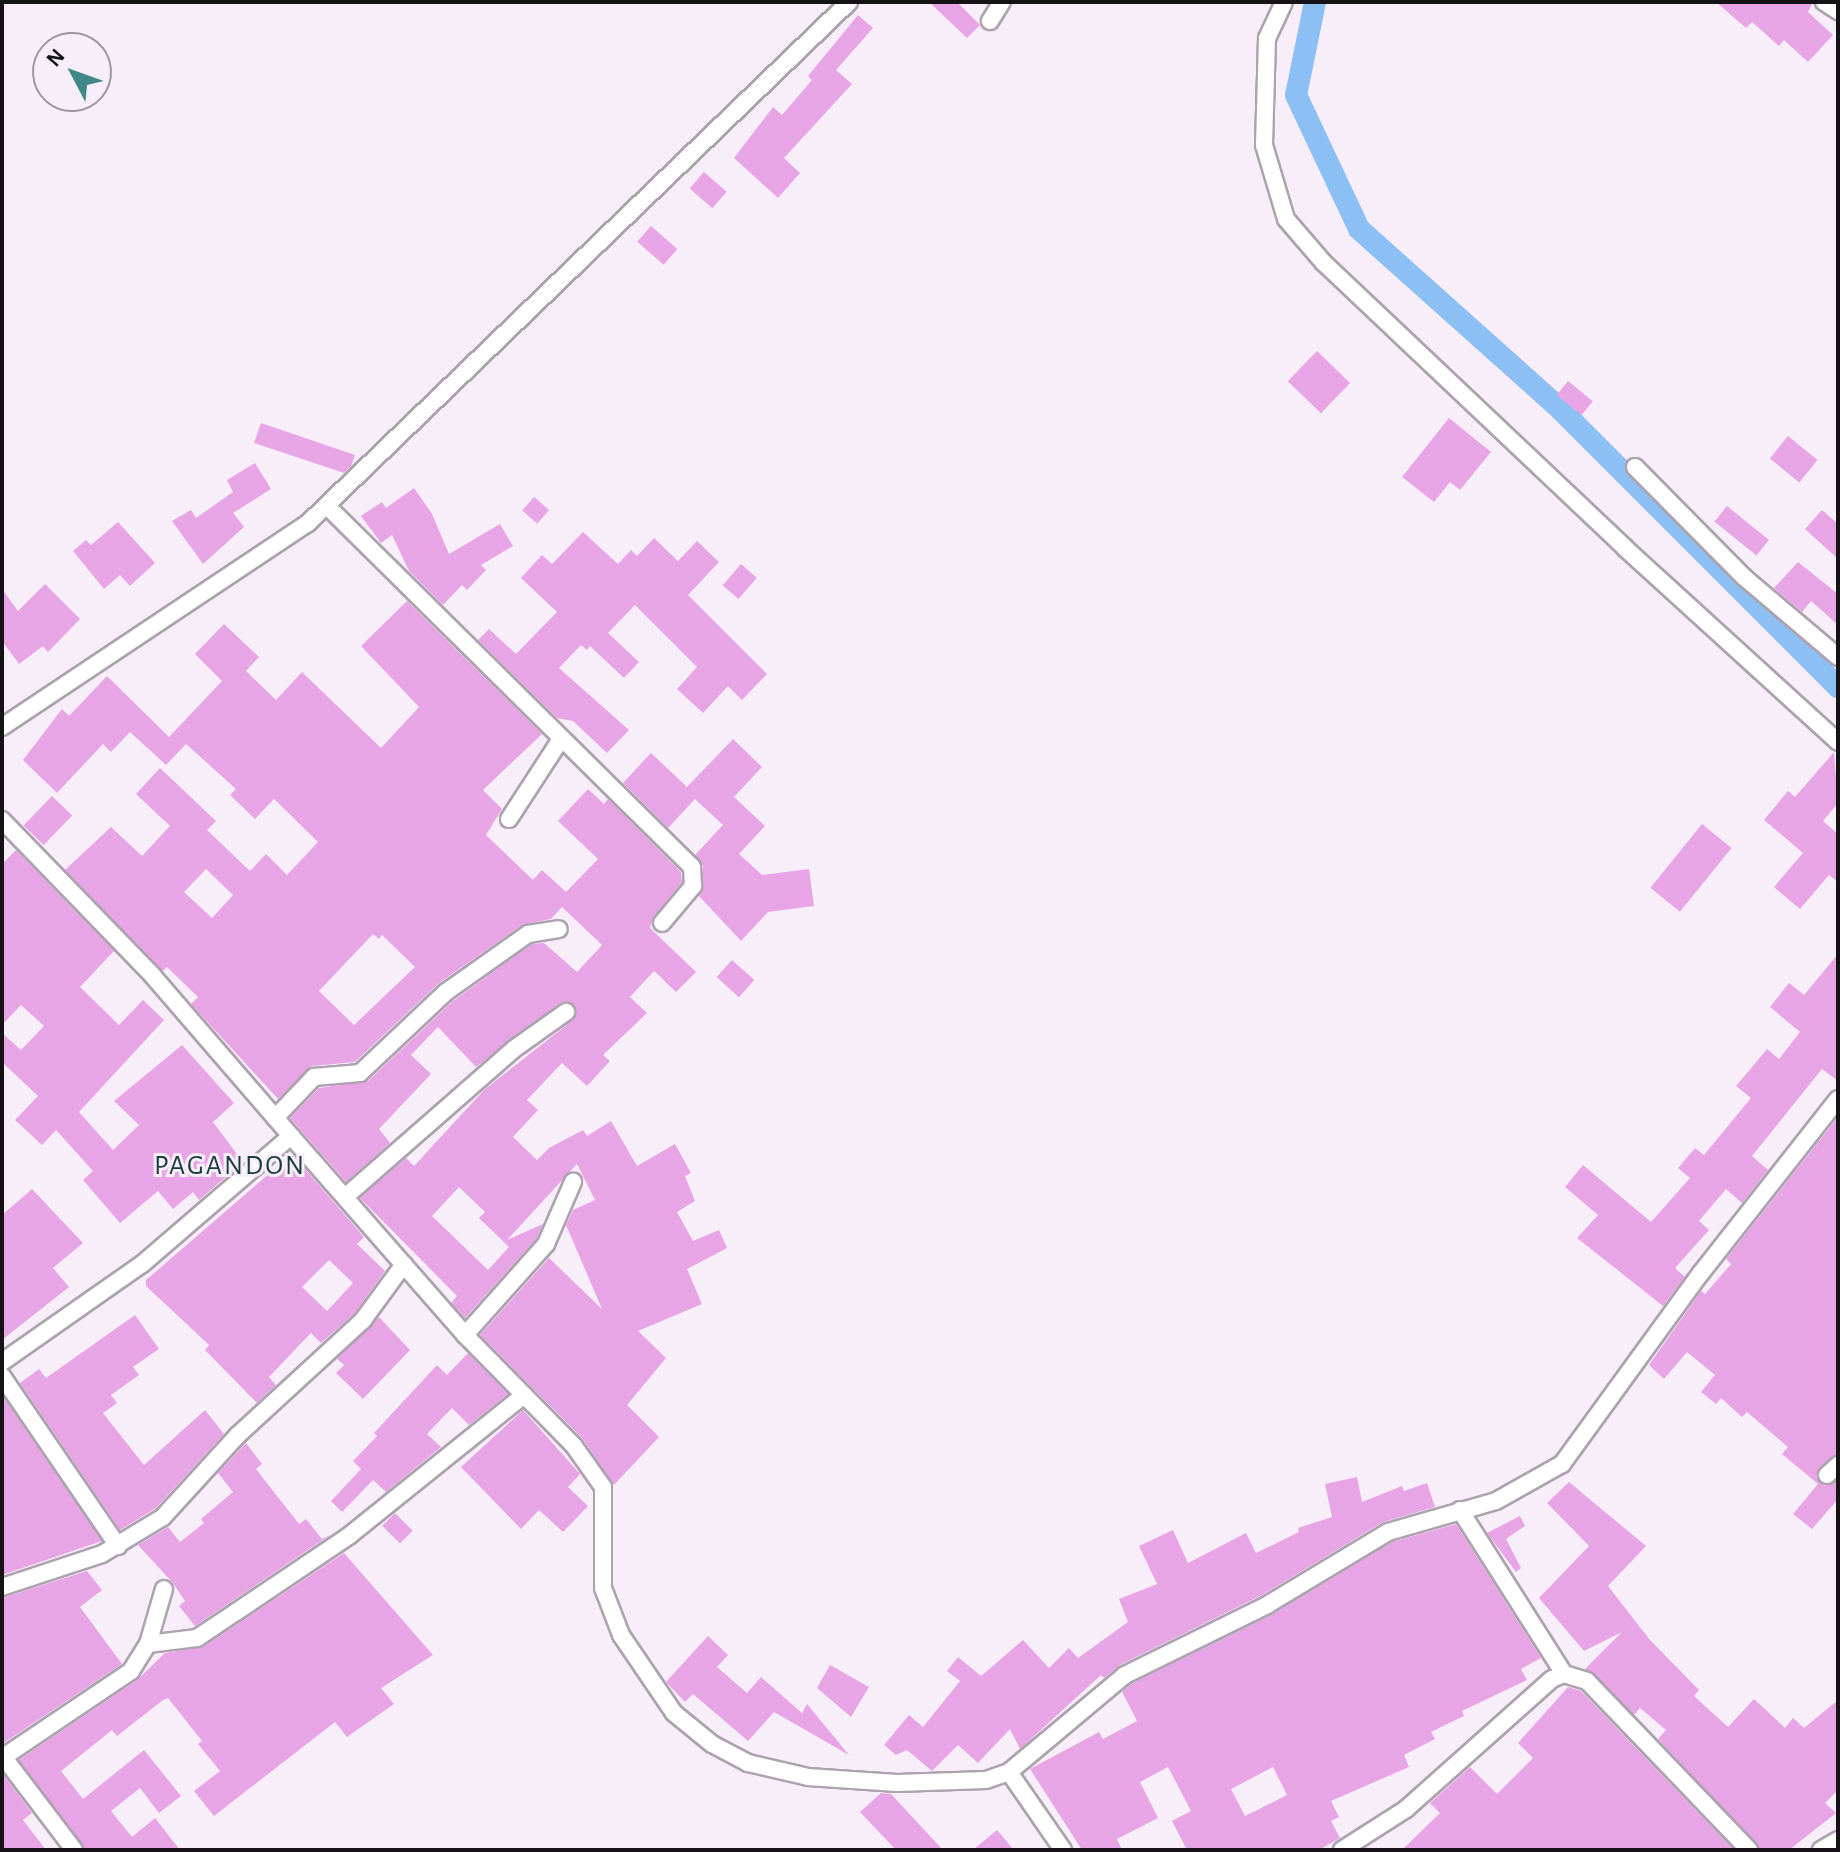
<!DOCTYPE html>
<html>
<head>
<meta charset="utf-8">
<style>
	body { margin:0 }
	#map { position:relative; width:1840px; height:1852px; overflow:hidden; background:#f8eefa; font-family:"Alegreya Sans",sans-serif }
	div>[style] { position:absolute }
	.canal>* { height:22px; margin:-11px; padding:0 11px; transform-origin:11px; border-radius:11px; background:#8cbff4 }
	.building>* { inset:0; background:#e8a5e6; transform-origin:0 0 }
	.roads { filter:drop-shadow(2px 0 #ada3af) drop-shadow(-2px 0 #ada3af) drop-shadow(0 2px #ada3af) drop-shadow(0 -2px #ada3af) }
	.street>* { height:16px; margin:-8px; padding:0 8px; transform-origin:8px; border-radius:8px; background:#fff }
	span { translate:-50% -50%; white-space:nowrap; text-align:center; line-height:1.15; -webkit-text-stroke:6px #f8eefa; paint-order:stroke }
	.quarter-label { font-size:28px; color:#193c3c; letter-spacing:2px }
	.frame { position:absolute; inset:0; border:4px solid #161317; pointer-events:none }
	.north { position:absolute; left:32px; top:32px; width:80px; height:80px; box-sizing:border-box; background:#f8eefa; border:2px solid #9e969f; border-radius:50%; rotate:311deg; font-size:22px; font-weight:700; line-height:32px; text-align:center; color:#161317 }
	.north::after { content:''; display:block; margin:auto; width:28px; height:36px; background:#418989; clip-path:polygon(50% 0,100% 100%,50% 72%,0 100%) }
</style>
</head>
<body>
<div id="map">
	<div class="canal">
		<div style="left:1315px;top:2px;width:95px;rotate:101.5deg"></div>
		<div style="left:1296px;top:95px;width:148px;rotate:64.8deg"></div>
		<div style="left:1359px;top:229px;width:264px;rotate:41.8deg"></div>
		<div style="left:1556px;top:405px;width:399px;rotate:45deg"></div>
	</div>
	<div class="building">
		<div style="clip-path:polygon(929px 2px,957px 2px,980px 25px,967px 38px)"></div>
		<div style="clip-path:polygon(1716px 2px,1813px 2px,1808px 12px,1833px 35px,1808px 62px,1784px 40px,1779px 46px,1752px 22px,1746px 28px)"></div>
		<div style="clip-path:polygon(858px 15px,873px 28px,836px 70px,852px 84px,784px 158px,800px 173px,778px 198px,734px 158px,773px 107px,782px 115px,812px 80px,808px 76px)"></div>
		<div style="left:704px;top:172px;width:30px;height:22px;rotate:41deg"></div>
		<div style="left:651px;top:226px;width:35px;height:21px;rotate:41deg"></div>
		<div style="left:1317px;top:351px;width:46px;height:42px;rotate:44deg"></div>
		<div style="left:1568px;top:381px;width:32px;height:18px;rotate:39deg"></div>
		<div style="clip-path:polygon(1449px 418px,1491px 452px,1460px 490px,1450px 482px,1434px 502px,1402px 477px)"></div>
		<div style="clip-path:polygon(261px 423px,355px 455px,351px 466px,344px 473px,254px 443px)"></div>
		<div style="left:1788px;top:436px;width:38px;height:29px;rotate:39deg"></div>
		<div style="clip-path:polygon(255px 463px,271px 489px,233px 513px,244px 527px,203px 564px,172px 521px,191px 510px,196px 518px,233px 492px,227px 480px)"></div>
		<div style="clip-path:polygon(414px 488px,432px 514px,449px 554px,500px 524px,513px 546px,481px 565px,486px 570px,467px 590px,462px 585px,443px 605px,409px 571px,392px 535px,381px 543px,361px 516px,382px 502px,386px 508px)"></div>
		<div style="left:534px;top:497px;width:20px;height:18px;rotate:41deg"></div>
		<div style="left:1727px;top:506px;width:54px;height:20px;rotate:39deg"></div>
		<div style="clip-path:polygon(1822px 510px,1838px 524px,1838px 559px,1805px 529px)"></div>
		<div style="clip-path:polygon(118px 522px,155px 563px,130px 586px,120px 575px,104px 589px,73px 551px,86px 540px,91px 545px)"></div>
		<div style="clip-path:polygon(583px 532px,618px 564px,631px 550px,637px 556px,654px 538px,678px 561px,697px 541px,719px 562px,688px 595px,767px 674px,742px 700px,728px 686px,703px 713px,677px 689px,697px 667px,635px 605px,608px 633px,639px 662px,624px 678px,590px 646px,587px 650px,581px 645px,559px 668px,629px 730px,607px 753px,573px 721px,557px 718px,478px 640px,489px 629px,516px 654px,557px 612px,521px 578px,542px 555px,552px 564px)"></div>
		<div style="clip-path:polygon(1798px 562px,1838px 594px,1838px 625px,1811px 601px,1802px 612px,1774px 588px)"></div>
		<div style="left:741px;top:564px;width:21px;height:28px;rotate:41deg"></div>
		<div style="clip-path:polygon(45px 584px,80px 619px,48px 652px,43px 646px,19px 664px,2px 641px,2px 589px,18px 611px)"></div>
		<div style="clip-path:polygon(evenodd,407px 601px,542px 734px,483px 790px,502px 809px,486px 835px,533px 880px,542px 870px,566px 892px,598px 859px,558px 821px,588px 789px,604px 804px,608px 799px,681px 872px,682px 882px,654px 916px,650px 928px,696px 972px,676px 992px,654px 971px,630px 997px,647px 1013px,603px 1055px,610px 1061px,587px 1086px,562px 1063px,527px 1100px,538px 1110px,513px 1137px,537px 1160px,549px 1148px,583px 1130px,587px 1136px,611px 1121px,637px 1166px,675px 1144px,691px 1173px,685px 1176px,695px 1201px,677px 1212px,693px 1241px,719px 1230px,727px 1248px,687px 1269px,702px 1304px,638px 1331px,666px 1358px,627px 1405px,659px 1437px,614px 1485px,582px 1438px,480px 1335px,549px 1258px,602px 1309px,566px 1225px,573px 1210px,595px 1200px,577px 1164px,507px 1240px,543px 1224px,537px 1238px,465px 1318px,451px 1303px,457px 1296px,360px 1198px,406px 1158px,414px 1166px,484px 1090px,573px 1020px,574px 1005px,560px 1003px,476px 1067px,438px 1027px,411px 1055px,431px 1074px,379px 1129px,390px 1143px,346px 1182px,290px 1118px,319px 1088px,368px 1081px,453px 1001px,532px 944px,544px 943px,577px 972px,602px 945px,562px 907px,551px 919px,522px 925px,439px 983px,355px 1062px,312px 1066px,278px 1099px,191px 1004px,198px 997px,167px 967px,163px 971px,65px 870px,111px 827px,142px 856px,170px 826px,136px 794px,160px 768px,216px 821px,207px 830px,250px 871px,266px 854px,287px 875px,318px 842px,274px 799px,255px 819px,230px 795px,236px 789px,186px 744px,166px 765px,130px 732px,111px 752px,103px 744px,57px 793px,23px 760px,62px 709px,69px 716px,107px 676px,169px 737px,222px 681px,195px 654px,224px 624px,259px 657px,246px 671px,276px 700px,302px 672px,381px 748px,419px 707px,361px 646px,407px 601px,206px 869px,233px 895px,212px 918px,184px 892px,206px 869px,407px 601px,373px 934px,379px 939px,382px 935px,415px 967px,354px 1025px,319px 991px,373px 934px,407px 601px,459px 1187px,485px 1212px,479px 1218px,509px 1247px,488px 1270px,432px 1216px,459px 1187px)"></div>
		<div style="clip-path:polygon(733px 739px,762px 767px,734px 797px,765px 826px,739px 854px,762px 875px,809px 869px,814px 906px,768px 912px,741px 941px,699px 896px,703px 866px,695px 855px,723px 825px,695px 799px,668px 828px,623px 783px,651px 753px,687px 787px)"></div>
		<div style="clip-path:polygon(1834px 752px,1838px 803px,1823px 821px,1838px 834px,1838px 882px,1829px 875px,1800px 909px,1774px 887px,1803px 853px,1764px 820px,1788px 791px,1795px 797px)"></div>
		<div style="left:52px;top:796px;width:28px;height:41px;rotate:44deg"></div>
		<div style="left:1702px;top:824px;width:38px;height:82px;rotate:39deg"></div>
		<div style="clip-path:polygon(16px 850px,114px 951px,80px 987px,119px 1025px,143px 1000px,164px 1020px,79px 1112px,113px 1150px,139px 1125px,114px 1101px,182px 1045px,234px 1103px,213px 1122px,243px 1162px,199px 1200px,193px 1192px,173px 1209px,158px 1191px,120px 1223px,83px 1180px,93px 1171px,56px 1130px,42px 1145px,15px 1120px,38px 1096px,2px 1062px,2px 1033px,21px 1050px,44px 1026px,21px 1005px,2px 1025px,2px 864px)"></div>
		<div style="clip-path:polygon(1838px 954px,1838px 1081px,1822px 1069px,1752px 1156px,1768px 1170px,1742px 1203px,1726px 1189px,1699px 1221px,1709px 1230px,1675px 1268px,1685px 1277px,1663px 1306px,1577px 1238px,1598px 1215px,1565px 1187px,1583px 1165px,1651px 1222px,1690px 1178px,1678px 1168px,1695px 1148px,1704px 1155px,1751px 1098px,1736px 1086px,1767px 1049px,1779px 1059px,1800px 1032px,1770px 1007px,1789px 983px,1804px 995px)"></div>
		<div style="left:732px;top:960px;width:30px;height:23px;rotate:42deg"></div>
		<div style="clip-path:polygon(1838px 1117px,1838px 1454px,1820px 1467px,1816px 1477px,1824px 1486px,1838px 1480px,1838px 1499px,1812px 1529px,1793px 1514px,1818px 1484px,1782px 1454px,1788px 1447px,1747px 1412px,1742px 1417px,1721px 1398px,1716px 1404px,1701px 1392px,1715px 1375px,1687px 1352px,1664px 1379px,1649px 1365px,1701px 1291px,1705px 1294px,1731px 1264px,1726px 1259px)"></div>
		<div style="clip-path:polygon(evenodd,292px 1154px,364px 1237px,357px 1244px,385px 1271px,355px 1313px,321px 1343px,311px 1333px,269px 1377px,276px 1385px,257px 1403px,205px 1350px,209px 1345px,146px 1286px,146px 1280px,292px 1154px,329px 1260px,353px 1283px,327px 1311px,302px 1287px,329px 1260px)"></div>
		<div style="clip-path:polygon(32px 1189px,83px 1243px,53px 1268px,69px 1287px,2px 1340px,2px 1215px)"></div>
		<div style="clip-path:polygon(135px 1315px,159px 1349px,133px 1367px,139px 1375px,111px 1395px,117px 1403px,103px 1413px,144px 1465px,205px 1410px,224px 1434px,156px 1508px,120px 1530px,20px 1383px,39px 1369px,46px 1378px)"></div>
		<div style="clip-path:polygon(379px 1317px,410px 1350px,363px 1399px,336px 1373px,344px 1365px,337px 1359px)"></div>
		<div style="clip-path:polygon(468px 1353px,508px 1394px,469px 1425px,452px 1408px,427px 1434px,441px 1447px,386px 1492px,373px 1480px,342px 1512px,331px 1501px,361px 1469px,353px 1461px,377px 1436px,374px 1433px,437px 1365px,447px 1375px)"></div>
		<div style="clip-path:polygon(4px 1398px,102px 1541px,2px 1575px,2px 1400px)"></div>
		<div style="clip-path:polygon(523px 1410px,580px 1474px,568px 1487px,588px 1506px,563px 1532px,539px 1510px,521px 1529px,461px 1467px)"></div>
		<div style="clip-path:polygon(246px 1443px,262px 1464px,256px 1469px,299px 1524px,306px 1519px,322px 1539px,330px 1535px,195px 1626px,179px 1606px,185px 1601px,172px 1582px,138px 1545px,168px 1527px,180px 1542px,204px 1523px,201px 1519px,233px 1492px,218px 1473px)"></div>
		<div style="clip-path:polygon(1357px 1477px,1362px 1502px,1402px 1486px,1404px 1491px,1427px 1483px,1435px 1507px,1383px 1522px,1262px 1595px,1120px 1665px,1104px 1678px,1101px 1675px,1020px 1749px,1010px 1729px,978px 1763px,958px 1745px,932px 1771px,907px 1750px,896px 1755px,884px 1745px,909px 1715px,923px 1727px,960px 1681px,947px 1671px,958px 1657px,981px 1676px,1023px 1640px,1049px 1668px,1069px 1648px,1078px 1658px,1128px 1622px,1119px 1599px,1157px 1584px,1139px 1546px,1173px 1530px,1188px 1563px,1246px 1533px,1256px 1553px,1299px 1532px,1298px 1528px,1332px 1517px,1325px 1484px)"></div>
		<div style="clip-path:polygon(1569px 1482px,1646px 1546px,1608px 1586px,1650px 1640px,1699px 1690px,1694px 1696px,1728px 1727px,1754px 1699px,1785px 1728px,1793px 1718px,1804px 1728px,1838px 1700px,1838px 1790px,1825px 1803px,1836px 1813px,1789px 1850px,1760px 1850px,1658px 1739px,1666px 1730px,1640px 1708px,1634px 1715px,1585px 1669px,1622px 1632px,1584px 1651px,1539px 1598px,1589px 1546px,1547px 1503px)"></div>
		<div style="left:395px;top:1513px;width:25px;height:18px;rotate:45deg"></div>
		<div style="clip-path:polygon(1520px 1516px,1525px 1526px,1506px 1539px,1521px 1568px,1516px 1572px,1487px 1533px)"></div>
		<div style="clip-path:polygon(evenodd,1456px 1524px,1541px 1658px,1521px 1669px,1527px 1680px,1462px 1711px,1464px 1716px,1431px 1732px,1435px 1739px,1404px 1755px,1409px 1767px,1331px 1801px,1339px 1817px,1331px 1821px,1340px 1838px,1319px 1850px,1187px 1850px,1172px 1821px,1191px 1811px,1168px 1767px,1140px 1782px,1158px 1818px,1117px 1839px,1122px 1850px,1082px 1850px,1030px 1769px,1099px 1732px,1103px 1739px,1137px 1721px,1122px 1692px,1131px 1684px,1273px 1614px,1392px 1542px,1456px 1524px,1273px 1767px,1287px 1795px,1245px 1816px,1231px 1789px,1273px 1767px)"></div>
		<div style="clip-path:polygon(344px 1553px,433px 1655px,381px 1688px,394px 1704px,347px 1737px,335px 1722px,214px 1816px,194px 1791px,220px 1771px,198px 1744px,202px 1741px,168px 1698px,163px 1700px,117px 1736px,112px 1730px,61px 1771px,83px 1799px,144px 1750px,181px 1796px,159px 1813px,140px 1788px,111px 1811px,132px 1837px,155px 1818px,180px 1850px,85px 1850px,19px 1760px,137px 1680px,165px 1653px,203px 1647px)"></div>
		<div style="clip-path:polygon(87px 1571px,102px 1590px,80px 1607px,122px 1664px,2px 1744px,2px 1598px)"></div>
		<div style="clip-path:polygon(708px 1636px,728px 1655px,717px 1667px,747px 1693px,761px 1677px,802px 1713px,807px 1704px,849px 1755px,774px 1712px,748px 1741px,693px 1694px,685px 1702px,666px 1682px)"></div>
		<div style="clip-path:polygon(830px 1665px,869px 1687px,851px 1717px,817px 1688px)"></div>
		<div style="clip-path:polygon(1568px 1687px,1581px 1691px,1734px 1850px,1402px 1850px,1440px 1813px,1430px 1803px,1470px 1767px,1497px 1794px,1533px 1758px,1518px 1743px)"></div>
		<div style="clip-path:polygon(2px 1773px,32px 1813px,23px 1820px,46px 1850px,2px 1850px)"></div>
		<div style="clip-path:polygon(881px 1793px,891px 1794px,943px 1850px,896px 1850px,860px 1812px)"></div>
		<div style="clip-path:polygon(997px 1830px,1014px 1850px,973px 1850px)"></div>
	</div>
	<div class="roads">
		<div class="street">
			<div style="left:1284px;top:2px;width:40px;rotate:115deg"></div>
			<div style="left:1267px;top:38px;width:107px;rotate:91.6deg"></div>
			<div style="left:1264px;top:145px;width:77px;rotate:73.4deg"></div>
			<div style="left:1286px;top:219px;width:58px;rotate:49.2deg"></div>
			<div style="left:1324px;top:263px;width:415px;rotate:43.4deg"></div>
			<div style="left:1625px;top:548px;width:288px;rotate:42.3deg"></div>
			<div style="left:1824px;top:2px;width:17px;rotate:33deg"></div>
			<div style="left:990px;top:21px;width:22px;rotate:-58deg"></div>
			<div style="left:1635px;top:467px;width:156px;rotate:45.3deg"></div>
			<div style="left:1745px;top:578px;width:122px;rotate:40.3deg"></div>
			<div style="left:327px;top:506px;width:513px;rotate:44.68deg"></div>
			<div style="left:692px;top:867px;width:19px;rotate:87deg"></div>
			<div style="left:693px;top:886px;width:48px;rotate:130deg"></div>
			<div style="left:2px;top:727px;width:368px;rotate:-33.7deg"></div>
			<div style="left:308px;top:523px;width:751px;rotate:-43.92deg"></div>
			<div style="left:509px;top:819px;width:95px;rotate:-57deg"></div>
			<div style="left:2px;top:820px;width:216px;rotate:45.9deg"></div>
			<div style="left:152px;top:975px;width:213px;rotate:49.2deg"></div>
			<div style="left:291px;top:1136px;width:196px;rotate:139.3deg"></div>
			<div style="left:142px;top:1264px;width:171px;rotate:145deg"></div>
			<div style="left:275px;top:1118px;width:57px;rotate:-46.4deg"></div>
			<div style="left:314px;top:1077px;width:46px;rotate:-5deg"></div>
			<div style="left:360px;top:1073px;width:118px;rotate:-43.3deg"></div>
			<div style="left:446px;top:992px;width:100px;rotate:-35.3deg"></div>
			<div style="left:528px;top:934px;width:31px;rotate:-9deg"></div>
			<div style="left:291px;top:1136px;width:264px;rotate:48.8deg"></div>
			<div style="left:465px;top:1335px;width:156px;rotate:45.5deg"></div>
			<div style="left:574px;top:1446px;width:50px;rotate:54.7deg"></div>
			<div style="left:603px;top:1487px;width:101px;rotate:90deg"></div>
			<div style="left:603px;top:1588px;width:50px;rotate:69deg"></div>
			<div style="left:621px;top:1635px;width:94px;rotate:55.8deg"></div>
			<div style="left:674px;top:1713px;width:49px;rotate:39.2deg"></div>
			<div style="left:712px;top:1744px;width:41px;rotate:27.8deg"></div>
			<div style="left:748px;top:1763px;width:62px;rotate:13.1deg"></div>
			<div style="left:808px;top:1777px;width:89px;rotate:3.9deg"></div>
			<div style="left:897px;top:1783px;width:89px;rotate:-1.9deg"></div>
			<div style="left:986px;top:1780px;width:24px;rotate:-19deg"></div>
			<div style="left:1009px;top:1772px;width:151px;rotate:-39.9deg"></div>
			<div style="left:1125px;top:1675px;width:158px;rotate:-26.2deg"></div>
			<div style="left:1267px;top:1605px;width:141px;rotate:-31.1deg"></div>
			<div style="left:1388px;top:1532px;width:112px;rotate:-16deg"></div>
			<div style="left:1496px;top:1501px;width:76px;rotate:-29.3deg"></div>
			<div style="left:1562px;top:1464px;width:236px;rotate:-54deg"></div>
			<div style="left:1701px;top:1273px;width:221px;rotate:-51.8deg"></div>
			<div style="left:345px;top:1197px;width:225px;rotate:-41.2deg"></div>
			<div style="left:514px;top:1049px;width:64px;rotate:-35.4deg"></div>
			<div style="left:465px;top:1335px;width:122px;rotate:-48.3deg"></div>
			<div style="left:546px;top:1244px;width:68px;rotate:-66.5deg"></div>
			<div style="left:2px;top:1376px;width:206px;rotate:55.7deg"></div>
			<div style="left:1827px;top:1475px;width:15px;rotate:-42deg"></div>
			<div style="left:1460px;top:1510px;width:194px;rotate:57.6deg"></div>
			<div style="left:2px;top:1587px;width:105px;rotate:-18.3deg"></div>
			<div style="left:102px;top:1554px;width:71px;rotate:-31.2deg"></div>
			<div style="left:163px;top:1517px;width:111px;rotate:-47.6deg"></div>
			<div style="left:238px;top:1435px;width:170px;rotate:-42.6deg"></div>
			<div style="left:363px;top:1320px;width:69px;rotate:-53.8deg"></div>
			<div style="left:148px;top:1644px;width:49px;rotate:-7deg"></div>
			<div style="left:197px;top:1638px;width:47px;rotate:-33.7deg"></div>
			<div style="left:236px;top:1612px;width:138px;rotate:-34deg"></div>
			<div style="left:350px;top:1535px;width:223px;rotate:-38.8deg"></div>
			<div style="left:2px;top:1755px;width:119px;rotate:52.8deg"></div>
			<div style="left:2px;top:1758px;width:156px;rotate:-34deg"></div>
			<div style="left:131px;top:1671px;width:32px;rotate:-58deg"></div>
			<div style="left:148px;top:1644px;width:57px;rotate:-73.8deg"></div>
			<div style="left:1009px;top:1772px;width:95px;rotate:55.3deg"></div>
			<div style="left:1342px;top:1850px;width:76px;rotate:-32.6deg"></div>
			<div style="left:1406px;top:1809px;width:195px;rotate:-41.7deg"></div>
			<div style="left:1552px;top:1679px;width:13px;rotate:-23deg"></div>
			<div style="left:1564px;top:1674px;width:24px;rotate:17deg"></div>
			<div style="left:1587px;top:1681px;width:234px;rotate:46.2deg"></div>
			<div style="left:1821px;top:1850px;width:20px;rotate:-30deg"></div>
		</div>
	</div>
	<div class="quarter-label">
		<span style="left:230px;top:1166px">PAGANDON</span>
	</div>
	<div class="frame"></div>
	<div class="north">N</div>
</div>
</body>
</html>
